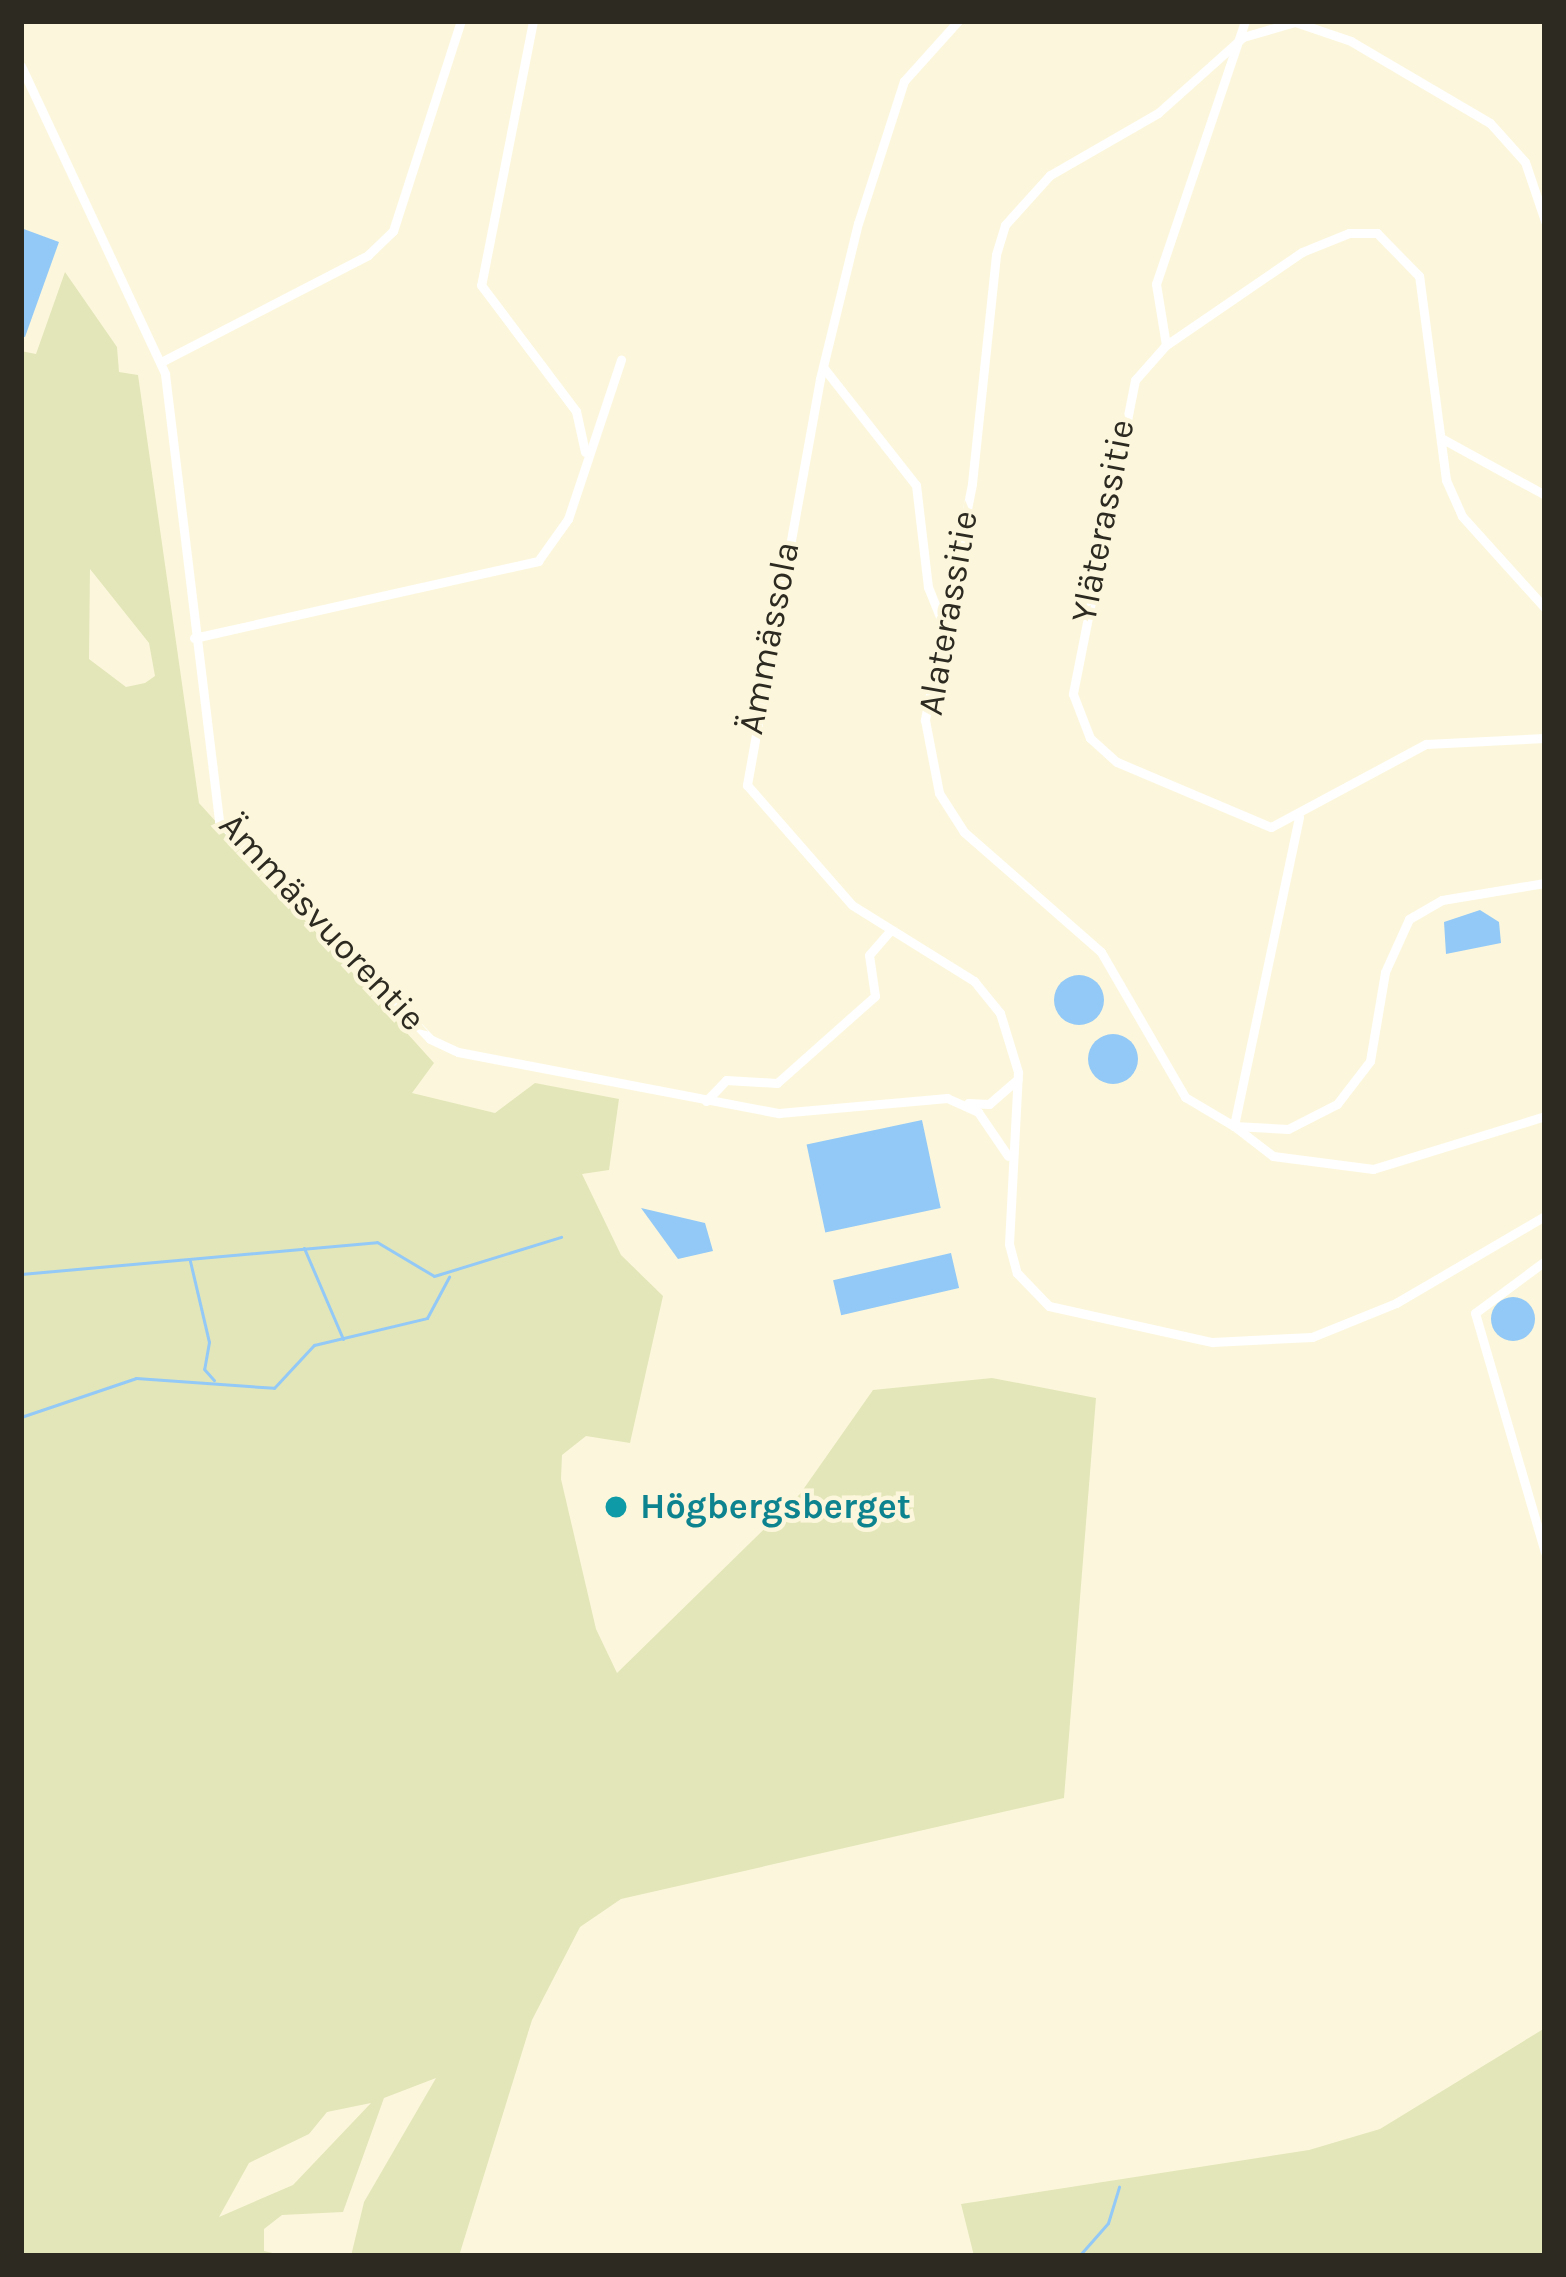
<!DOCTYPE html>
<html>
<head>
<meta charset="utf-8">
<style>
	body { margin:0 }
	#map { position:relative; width:1566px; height:2277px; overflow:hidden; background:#fcf7dc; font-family:Karla,sans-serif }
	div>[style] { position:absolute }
	.green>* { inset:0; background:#e3e6b9 }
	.water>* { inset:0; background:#93c9f6; transform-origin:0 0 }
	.round { border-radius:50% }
	.stream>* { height:3px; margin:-1.5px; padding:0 1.5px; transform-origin:1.5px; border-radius:1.5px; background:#93c9f6 }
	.minor>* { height:9px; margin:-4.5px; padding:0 4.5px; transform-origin:4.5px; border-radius:4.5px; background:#fff }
	.dots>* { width:33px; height:33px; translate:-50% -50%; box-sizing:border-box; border:6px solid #fcf7dc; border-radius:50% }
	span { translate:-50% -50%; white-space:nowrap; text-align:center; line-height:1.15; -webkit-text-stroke:9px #fcf7dc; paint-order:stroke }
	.street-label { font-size:36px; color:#2d2b21 }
	.culture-label { font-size:36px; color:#0d838f; font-weight:700 }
	.left { translate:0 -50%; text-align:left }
	.frame { position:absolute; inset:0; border:24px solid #2d2b21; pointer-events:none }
</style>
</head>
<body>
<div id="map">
	<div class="green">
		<div style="clip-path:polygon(evenodd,65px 272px,117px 347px,119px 372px,138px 375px,199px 803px,434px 1063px,412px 1093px,495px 1113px,535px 1083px,619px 1099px,609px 1170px,582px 1174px,621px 1255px,663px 1296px,630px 1443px,586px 1436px,562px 1455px,561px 1479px,596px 1629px,617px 1673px,800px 1494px,873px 1390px,992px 1378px,1096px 1398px,1064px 1798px,621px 1899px,580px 1927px,532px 2020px,459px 2256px,351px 2256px,364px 2202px,436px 2078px,384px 2098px,343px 2212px,282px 2215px,264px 2229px,264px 2251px,286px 2256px,21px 2256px,21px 351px,36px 354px,65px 272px,90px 569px,149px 643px,155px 676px,145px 683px,126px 687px,89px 659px,90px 569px,65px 272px,371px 2103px,293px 2185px,219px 2217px,249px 2163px,309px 2134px,327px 2112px,371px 2103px)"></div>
		<div style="clip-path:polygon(1545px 2028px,1545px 2256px,974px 2256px,961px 2204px,1309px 2150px,1380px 2129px)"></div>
	</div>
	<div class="water">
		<div style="clip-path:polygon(21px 228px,59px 242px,25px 337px,21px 336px)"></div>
		<div style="clip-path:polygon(1480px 910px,1499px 922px,1501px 943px,1446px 954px,1444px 922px)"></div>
		<div class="round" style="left:1054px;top:975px;width:50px;height:50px"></div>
		<div class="round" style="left:1088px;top:1034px;width:50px;height:50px"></div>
		<div style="left:922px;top:1120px;width:90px;height:118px;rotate:78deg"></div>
		<div style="clip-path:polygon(641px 1208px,705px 1223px,713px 1251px,678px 1259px)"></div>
		<div style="left:951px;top:1253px;width:36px;height:121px;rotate:77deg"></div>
		<div class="round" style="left:1491px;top:1297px;width:44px;height:44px"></div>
	</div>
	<div class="stream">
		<div style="left:304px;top:1248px;width:99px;rotate:66.8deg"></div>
		<div style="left:190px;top:1261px;width:83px;rotate:76.8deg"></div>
		<div style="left:209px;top:1342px;width:27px;rotate:100deg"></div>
		<div style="left:204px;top:1369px;width:15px;rotate:48deg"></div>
		<div style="left:21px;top:1274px;width:357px;rotate:-5.1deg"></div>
		<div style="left:377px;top:1242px;width:66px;rotate:30.8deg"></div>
		<div style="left:434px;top:1276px;width:133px;rotate:-17.1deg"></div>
		<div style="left:21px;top:1417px;width:121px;rotate:-18.7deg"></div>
		<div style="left:136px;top:1378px;width:138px;rotate:4.1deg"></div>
		<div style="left:274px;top:1388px;width:59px;rotate:-47.1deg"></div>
		<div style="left:314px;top:1345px;width:116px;rotate:-13.4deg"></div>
		<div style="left:427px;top:1318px;width:47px;rotate:-61.8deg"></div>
		<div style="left:1079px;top:2256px;width:44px;rotate:-48.7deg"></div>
		<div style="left:1108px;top:2223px;width:38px;rotate:-73deg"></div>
	</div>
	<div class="minor">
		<div style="left:533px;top:21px;width:269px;rotate:101.1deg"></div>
		<div style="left:481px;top:285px;width:158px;rotate:53deg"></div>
		<div style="left:576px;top:411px;width:42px;rotate:77.6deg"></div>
		<div style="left:958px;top:21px;width:81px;rotate:132deg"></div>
		<div style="left:904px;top:81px;width:149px;rotate:107.9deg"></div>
		<div style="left:858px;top:223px;width:161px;rotate:103.7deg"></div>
		<div style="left:820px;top:379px;width:413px;rotate:100.2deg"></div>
		<div style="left:747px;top:785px;width:159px;rotate:48.8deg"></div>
		<div style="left:852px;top:905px;width:144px;rotate:31.9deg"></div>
		<div style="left:974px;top:981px;width:41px;rotate:50.9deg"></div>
		<div style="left:1000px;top:1013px;width:62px;rotate:73deg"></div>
		<div style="left:1018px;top:1072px;width:172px;rotate:93deg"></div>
		<div style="left:1009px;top:1244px;width:30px;rotate:75deg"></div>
		<div style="left:1017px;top:1273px;width:46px;rotate:45.9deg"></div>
		<div style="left:1049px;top:1306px;width:167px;rotate:12.5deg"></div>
		<div style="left:1212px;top:1342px;width:100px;rotate:-2.9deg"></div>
		<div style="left:1312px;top:1337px;width:91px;rotate:-22deg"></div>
		<div style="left:1396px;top:1303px;width:173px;rotate:-30.3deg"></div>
		<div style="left:21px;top:66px;width:340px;rotate:64.9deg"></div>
		<div style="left:165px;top:374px;width:450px;rotate:83.1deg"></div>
		<div style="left:219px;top:821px;width:303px;rotate:45.9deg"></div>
		<div style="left:430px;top:1039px;width:31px;rotate:25deg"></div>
		<div style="left:458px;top:1052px;width:327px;rotate:10.8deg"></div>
		<div style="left:779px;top:1113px;width:169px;rotate:-5.1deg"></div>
		<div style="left:947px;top:1098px;width:34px;rotate:24deg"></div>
		<div style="left:978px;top:1112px;width:53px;rotate:55.7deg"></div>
		<div style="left:1545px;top:221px;width:62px;rotate:-108.7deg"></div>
		<div style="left:1525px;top:162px;width:52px;rotate:-131.9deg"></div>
		<div style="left:1490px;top:123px;width:161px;rotate:-149.5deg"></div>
		<div style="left:1351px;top:41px;width:59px;rotate:-161.3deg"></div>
		<div style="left:1295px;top:22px;width:54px;rotate:163.9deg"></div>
		<div style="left:1243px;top:37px;width:114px;rotate:138.2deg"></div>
		<div style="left:1158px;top:113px;width:125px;rotate:150.1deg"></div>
		<div style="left:1050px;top:175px;width:67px;rotate:132deg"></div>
		<div style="left:1005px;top:225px;width:31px;rotate:107deg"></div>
		<div style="left:996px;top:255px;width:230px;rotate:96deg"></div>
		<div style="left:972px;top:484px;width:241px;rotate:101.3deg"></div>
		<div style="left:925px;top:720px;width:74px;rotate:79.1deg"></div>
		<div style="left:939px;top:793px;width:46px;rotate:57.3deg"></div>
		<div style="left:964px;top:832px;width:182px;rotate:41.2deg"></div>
		<div style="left:1101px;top:952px;width:168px;rotate:59.9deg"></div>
		<div style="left:1185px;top:1097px;width:57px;rotate:30.6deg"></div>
		<div style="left:1234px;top:1126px;width:54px;rotate:3.2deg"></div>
		<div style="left:1288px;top:1129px;width:55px;rotate:-27deg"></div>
		<div style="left:1337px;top:1104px;width:54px;rotate:-52.5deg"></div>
		<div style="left:1370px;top:1061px;width:90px;rotate:-80.4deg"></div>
		<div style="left:1385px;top:972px;width:58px;rotate:-65.6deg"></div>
		<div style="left:1409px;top:919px;width:38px;rotate:-30deg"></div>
		<div style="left:1442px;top:900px;width:104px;rotate:-9.4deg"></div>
		<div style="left:1166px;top:345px;width:62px;rotate:-99.3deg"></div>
		<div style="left:1156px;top:284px;width:278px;rotate:-71.3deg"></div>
		<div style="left:161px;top:362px;width:233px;rotate:-27.3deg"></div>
		<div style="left:368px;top:255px;width:35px;rotate:-44deg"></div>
		<div style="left:393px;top:231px;width:221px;rotate:-72.1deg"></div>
		<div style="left:823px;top:367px;width:150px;rotate:51.8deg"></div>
		<div style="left:916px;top:485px;width:103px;rotate:83.3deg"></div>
		<div style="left:928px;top:587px;width:35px;rotate:68deg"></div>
		<div style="left:1441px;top:438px;width:119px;rotate:28.7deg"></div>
		<div style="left:1545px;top:608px;width:124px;rotate:-132.1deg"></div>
		<div style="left:1462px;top:516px;width:39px;rotate:-114deg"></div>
		<div style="left:1446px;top:480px;width:206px;rotate:-97.5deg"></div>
		<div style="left:1419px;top:276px;width:60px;rotate:-134.3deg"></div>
		<div style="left:1377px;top:233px;width:28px;rotate:180deg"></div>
		<div style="left:1349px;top:233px;width:51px;rotate:158deg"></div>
		<div style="left:1302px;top:252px;width:165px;rotate:145.6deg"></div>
		<div style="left:1166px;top:345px;width:47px;rotate:131.5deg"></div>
		<div style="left:1135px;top:380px;width:320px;rotate:101.2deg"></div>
		<div style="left:1073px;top:694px;width:47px;rotate:68.9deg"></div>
		<div style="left:1090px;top:738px;width:36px;rotate:42deg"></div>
		<div style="left:1117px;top:762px;width:167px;rotate:22.9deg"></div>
		<div style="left:1271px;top:827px;width:176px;rotate:-28.2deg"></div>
		<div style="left:1426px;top:744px;width:119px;rotate:-2.9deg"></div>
		<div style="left:194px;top:638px;width:353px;rotate:-12.6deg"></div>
		<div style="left:538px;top:561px;width:52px;rotate:-54.5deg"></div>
		<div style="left:568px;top:519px;width:168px;rotate:-71.6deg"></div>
		<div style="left:1299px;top:817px;width:316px;rotate:101.9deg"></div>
		<div style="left:1234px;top:1126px;width:49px;rotate:37.6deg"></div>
		<div style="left:1273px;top:1156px;width:101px;rotate:7.4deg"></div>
		<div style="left:1373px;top:1169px;width:180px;rotate:-17.1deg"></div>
		<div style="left:706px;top:1101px;width:29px;rotate:-46deg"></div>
		<div style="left:726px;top:1080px;width:51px;rotate:3.4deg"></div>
		<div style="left:777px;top:1083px;width:131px;rotate:-41.6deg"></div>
		<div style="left:875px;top:996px;width:41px;rotate:-98.3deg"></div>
		<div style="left:869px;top:955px;width:32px;rotate:-49deg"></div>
		<div style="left:968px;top:1103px;width:21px;rotate:3deg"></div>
		<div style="left:989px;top:1104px;width:38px;rotate:-41deg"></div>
		<div style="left:1545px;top:1261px;width:87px;rotate:143.4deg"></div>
		<div style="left:1475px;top:1313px;width:249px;rotate:73.7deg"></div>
	</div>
	<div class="dots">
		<div style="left:616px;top:1507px;background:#0f9aa8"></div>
	</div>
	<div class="street-label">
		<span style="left:1103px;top:521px;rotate:-79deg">Yläterassitie</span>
		<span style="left:948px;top:613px;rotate:-80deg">Alaterassitie</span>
		<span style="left:769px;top:638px;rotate:-79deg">Ämmässola</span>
		<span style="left:322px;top:922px;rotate:47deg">Ämmäsvuorentie</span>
	</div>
	<div class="culture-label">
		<span class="left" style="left:640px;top:1507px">Högbergsberget</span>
	</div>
	<div class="frame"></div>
</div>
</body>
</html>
